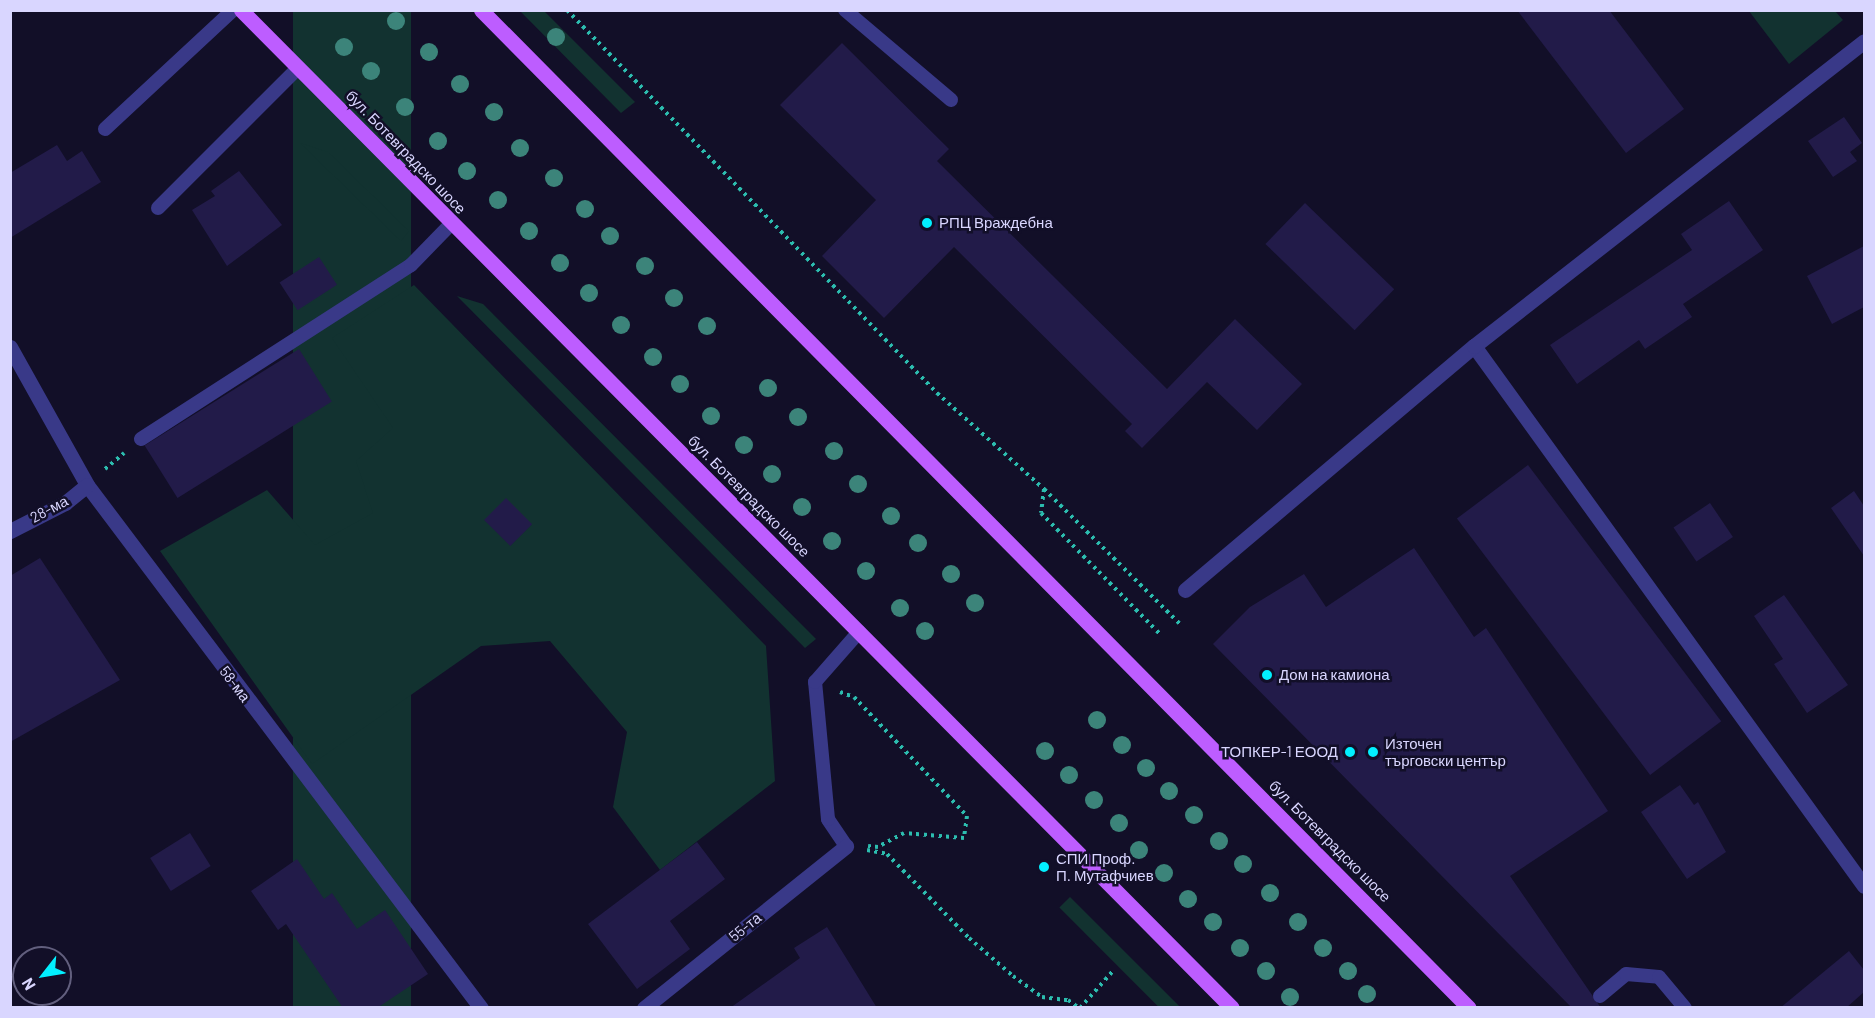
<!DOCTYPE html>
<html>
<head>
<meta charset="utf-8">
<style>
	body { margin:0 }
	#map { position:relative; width:1875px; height:1018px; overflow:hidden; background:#120f28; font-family:Barlow,sans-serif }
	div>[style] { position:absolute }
	.green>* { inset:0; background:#123230; transform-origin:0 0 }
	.building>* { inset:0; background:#221b49; transform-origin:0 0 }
	.path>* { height:4px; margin-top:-2px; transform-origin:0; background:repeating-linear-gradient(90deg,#2cbdaf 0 3px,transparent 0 7.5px) }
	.lane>* { height:14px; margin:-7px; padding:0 7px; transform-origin:7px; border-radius:7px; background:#393988 }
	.street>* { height:15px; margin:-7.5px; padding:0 7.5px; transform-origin:7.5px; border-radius:7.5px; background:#393988 }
	.primary>* { height:15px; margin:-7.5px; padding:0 7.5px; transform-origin:7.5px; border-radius:7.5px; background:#bd5dff }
	.trees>* { width:18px; height:18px; margin:-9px; border-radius:50%; background:#3c847a }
	.dots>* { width:16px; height:16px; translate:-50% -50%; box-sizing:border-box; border:3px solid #120f28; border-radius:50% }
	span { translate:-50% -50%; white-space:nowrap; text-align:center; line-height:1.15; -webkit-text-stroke:5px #120f28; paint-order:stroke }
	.street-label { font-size:15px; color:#d9d6ff }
	.poi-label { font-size:15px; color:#d9d6ff }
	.left { translate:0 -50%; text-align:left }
	.right { translate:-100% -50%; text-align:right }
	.frame { position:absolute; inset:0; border:12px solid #d9d6ff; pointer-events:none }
	.north { position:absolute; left:12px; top:946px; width:60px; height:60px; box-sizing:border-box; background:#120f28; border:2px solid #625f7e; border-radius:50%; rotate:239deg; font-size:16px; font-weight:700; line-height:24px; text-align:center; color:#d9d6ff }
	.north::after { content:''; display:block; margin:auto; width:21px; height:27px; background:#02efff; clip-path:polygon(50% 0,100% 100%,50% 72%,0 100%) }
</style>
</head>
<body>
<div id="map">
	<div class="green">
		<div style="left:293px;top:11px;width:118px;height:1404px"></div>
		<div style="clip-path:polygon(520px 11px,544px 11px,635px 102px,621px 113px)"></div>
		<div style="clip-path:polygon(1749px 11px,1835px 11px,1843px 20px,1789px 64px)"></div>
		<div style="clip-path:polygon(300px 143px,328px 152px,409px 231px,401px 241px)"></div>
		<div style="clip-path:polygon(414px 285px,766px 646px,775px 781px,660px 870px,613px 807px,627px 732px,550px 641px,481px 646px,312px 764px,160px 551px,267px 490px,315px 545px,373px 513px,356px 461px,393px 428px,332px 338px)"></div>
		<div style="clip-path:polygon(457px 296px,483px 304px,816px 639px,805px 648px)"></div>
		<div style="left:1070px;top:897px;width:156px;height:15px;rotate:45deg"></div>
	</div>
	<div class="building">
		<div style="clip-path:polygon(1517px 10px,1609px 10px,1684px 109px,1626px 153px)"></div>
		<div style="clip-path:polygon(842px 43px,949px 149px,937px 161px,1167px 389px,1235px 319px,1302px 384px,1257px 430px,1207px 382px,1142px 448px,1125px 431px,1132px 424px,954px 247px,884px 318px,822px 256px,876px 200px,780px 105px)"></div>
		<div style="clip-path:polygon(1844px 117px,1862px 143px,1850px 152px,1857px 161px,1833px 177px,1808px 141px)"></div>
		<div style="clip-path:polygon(57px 145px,67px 161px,82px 151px,101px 182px,10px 238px,10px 173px)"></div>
		<div style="clip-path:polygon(239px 171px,282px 225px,227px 266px,192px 210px,215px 196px,211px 191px)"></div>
		<div style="clip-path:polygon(1729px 201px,1763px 250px,1683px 304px,1692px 317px,1645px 349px,1639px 340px,1577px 384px,1550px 345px,1692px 250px,1681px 234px)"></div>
		<div style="left:1305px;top:203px;width:124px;height:57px;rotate:44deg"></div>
		<div style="clip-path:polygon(1864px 246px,1864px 307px,1832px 324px,1807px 276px)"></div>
		<div style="left:319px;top:257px;width:33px;height:47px;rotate:57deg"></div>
		<div style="left:299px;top:349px;width:62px;height:182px;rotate:58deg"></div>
		<div style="left:1528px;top:465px;width:321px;height:89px;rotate:53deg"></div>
		<div style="clip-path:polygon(1854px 491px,1864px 506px,1864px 556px,1831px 508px)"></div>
		<div style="left:506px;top:498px;width:37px;height:31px;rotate:45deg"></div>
		<div style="left:1710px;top:503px;width:41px;height:44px;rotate:56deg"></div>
		<div style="clip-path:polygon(1414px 548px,1474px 637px,1486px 628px,1608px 811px,1510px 876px,1601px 1008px,1572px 1008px,1213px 644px,1250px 607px,1304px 574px,1326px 607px)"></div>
		<div style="clip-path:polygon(40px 558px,120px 680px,10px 742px,10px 576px)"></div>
		<div style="clip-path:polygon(1784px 595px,1848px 685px,1807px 713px,1774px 664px,1783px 659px,1754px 616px)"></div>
		<div style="clip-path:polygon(1680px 785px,1694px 805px,1698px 802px,1726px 852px,1687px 879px,1641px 812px)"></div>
		<div style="left:190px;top:833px;width:39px;height:47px;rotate:58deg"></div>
		<div style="clip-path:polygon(697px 842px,725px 879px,670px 921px,690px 949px,637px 989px,588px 924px)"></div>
		<div style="clip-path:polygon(297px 859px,324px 899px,332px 893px,357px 929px,385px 910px,428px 974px,377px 1008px,343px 1008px,286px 924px,278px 930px,251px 891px)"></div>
		<div style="clip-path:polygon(827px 927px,877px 1008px,730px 1008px,800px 958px,794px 948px)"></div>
		<div style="clip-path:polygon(1849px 951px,1864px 970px,1864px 992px,1846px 1008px,1780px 1008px)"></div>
	</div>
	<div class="path">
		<div style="left:567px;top:10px;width:533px;rotate:45.99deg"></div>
		<div style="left:937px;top:393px;width:144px;rotate:41.9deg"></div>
		<div style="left:1044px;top:489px;width:192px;rotate:44.8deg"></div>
		<div style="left:105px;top:469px;width:25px;rotate:-40deg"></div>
		<div style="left:1044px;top:489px;width:24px;rotate:97deg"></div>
		<div style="left:1041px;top:513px;width:170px;rotate:45.5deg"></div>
		<div style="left:840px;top:692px;width:15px;rotate:20deg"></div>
		<div style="left:854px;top:697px;width:164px;rotate:46.5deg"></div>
		<div style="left:967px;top:816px;width:22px;rotate:98deg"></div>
		<div style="left:964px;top:838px;width:60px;rotate:-175.2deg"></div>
		<div style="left:904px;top:833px;width:30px;rotate:152deg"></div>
		<div style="left:878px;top:847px;width:10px;rotate:-174deg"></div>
		<div style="left:867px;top:850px;width:20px;rotate:11deg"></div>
		<div style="left:887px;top:854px;width:117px;rotate:45.7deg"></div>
		<div style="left:969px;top:938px;width:58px;rotate:40.8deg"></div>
		<div style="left:1013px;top:976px;width:36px;rotate:36deg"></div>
		<div style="left:1042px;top:997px;width:26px;rotate:7deg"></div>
		<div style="left:1068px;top:1000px;width:14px;rotate:36deg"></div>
		<div style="left:1080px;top:1008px;width:50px;rotate:-48.3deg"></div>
	</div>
	<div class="lane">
		<div style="left:845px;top:10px;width:139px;rotate:40.3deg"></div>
		<div style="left:105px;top:129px;width:175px;rotate:-42.9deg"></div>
		<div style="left:158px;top:208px;width:198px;rotate:-45deg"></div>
		<div style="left:141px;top:439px;width:321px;rotate:-32.8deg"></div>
		<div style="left:411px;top:265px;width:57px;rotate:-45.7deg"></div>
		<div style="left:846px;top:846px;width:32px;rotate:-124deg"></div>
		<div style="left:828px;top:819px;width:138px;rotate:-95.4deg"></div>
		<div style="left:815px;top:682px;width:67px;rotate:-48.7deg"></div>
		<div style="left:1600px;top:996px;width:34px;rotate:-40deg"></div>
		<div style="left:1626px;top:974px;width:33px;rotate:5deg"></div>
		<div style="left:1659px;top:977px;width:40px;rotate:50deg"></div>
	</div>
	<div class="street">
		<div style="left:1474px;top:346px;width:666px;rotate:54.16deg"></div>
		<div style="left:10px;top:347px;width:158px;rotate:60.8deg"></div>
		<div style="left:87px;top:485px;width:655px;rotate:53.01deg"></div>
		<div style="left:10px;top:531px;width:62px;rotate:-27deg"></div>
		<div style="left:65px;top:503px;width:28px;rotate:-39deg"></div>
		<div style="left:1185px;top:590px;width:378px;rotate:-40.2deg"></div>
		<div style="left:1474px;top:346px;width:495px;rotate:-38deg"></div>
		<div style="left:644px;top:1008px;width:259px;rotate:-38.7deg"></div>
	</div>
	<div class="primary">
		<div style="left:241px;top:10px;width:1406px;rotate:45.2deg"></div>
		<div style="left:481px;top:10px;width:1404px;rotate:45.29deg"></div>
	</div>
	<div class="trees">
		<div style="left:396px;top:21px"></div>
		<div style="left:556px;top:37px"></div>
		<div style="left:344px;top:47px"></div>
		<div style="left:429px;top:52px"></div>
		<div style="left:371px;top:71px"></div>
		<div style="left:460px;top:84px"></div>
		<div style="left:405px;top:107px"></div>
		<div style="left:494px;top:112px"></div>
		<div style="left:438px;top:141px"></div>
		<div style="left:520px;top:148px"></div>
		<div style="left:467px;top:171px"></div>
		<div style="left:554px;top:178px"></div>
		<div style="left:498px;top:200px"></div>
		<div style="left:585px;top:209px"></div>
		<div style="left:529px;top:231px"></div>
		<div style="left:610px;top:236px"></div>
		<div style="left:560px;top:263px"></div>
		<div style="left:645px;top:266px"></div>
		<div style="left:589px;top:293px"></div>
		<div style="left:674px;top:298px"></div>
		<div style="left:621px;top:325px"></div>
		<div style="left:707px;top:326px"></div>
		<div style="left:653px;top:357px"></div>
		<div style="left:680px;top:384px"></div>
		<div style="left:768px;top:388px"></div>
		<div style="left:711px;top:416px"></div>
		<div style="left:798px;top:417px"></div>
		<div style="left:744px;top:445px"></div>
		<div style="left:834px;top:451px"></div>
		<div style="left:772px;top:474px"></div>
		<div style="left:858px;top:484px"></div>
		<div style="left:802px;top:507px"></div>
		<div style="left:891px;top:516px"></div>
		<div style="left:832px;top:541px"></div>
		<div style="left:918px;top:543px"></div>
		<div style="left:866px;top:571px"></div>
		<div style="left:951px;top:574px"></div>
		<div style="left:975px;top:603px"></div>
		<div style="left:900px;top:608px"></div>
		<div style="left:925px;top:631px"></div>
		<div style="left:1097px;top:720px"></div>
		<div style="left:1122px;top:745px"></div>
		<div style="left:1045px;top:751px"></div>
		<div style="left:1146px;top:768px"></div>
		<div style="left:1069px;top:775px"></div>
		<div style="left:1169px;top:791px"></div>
		<div style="left:1094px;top:800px"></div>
		<div style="left:1194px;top:815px"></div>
		<div style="left:1119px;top:823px"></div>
		<div style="left:1219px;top:841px"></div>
		<div style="left:1139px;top:850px"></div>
		<div style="left:1243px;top:864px"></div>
		<div style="left:1164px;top:873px"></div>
		<div style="left:1270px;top:893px"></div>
		<div style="left:1188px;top:899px"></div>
		<div style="left:1213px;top:922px"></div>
		<div style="left:1298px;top:922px"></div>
		<div style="left:1240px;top:948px"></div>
		<div style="left:1323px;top:948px"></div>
		<div style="left:1266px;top:971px"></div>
		<div style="left:1348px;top:971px"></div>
		<div style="left:1367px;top:994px"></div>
		<div style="left:1290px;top:997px"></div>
	</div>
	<div class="dots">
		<div style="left:927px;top:223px;background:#02efff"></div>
		<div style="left:1267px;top:675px;background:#02efff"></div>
		<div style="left:1350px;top:752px;background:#02efff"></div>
		<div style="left:1373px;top:752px;background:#02efff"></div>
		<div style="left:1044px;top:867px;background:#02efff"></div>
	</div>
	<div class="street-label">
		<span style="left:406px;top:152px;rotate:46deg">бул. Ботевградско шосе</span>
		<span style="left:749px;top:496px;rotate:45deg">бул. Ботевградско шосе</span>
		<span style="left:49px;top:509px;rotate:-28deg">28-ма</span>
		<span style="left:235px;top:684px;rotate:53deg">58-ма</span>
		<span style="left:1330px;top:841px;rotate:45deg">бул. Ботевградско шосе</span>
		<span style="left:745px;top:927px;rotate:-39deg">55-та</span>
	</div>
	<div class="poi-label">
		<span class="left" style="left:939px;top:223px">РПЦ Враждебна</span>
		<span class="left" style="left:1279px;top:675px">Дом на камиона</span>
		<span class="left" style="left:1385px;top:752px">Източен<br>търговски център</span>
		<span class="right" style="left:1338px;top:752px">ТОПКЕР-1 ЕООД</span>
		<span class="left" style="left:1056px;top:867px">СПИ Проф.<br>П. Мутафчиев</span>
	</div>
	<div class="frame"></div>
	<div class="north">N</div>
</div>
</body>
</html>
